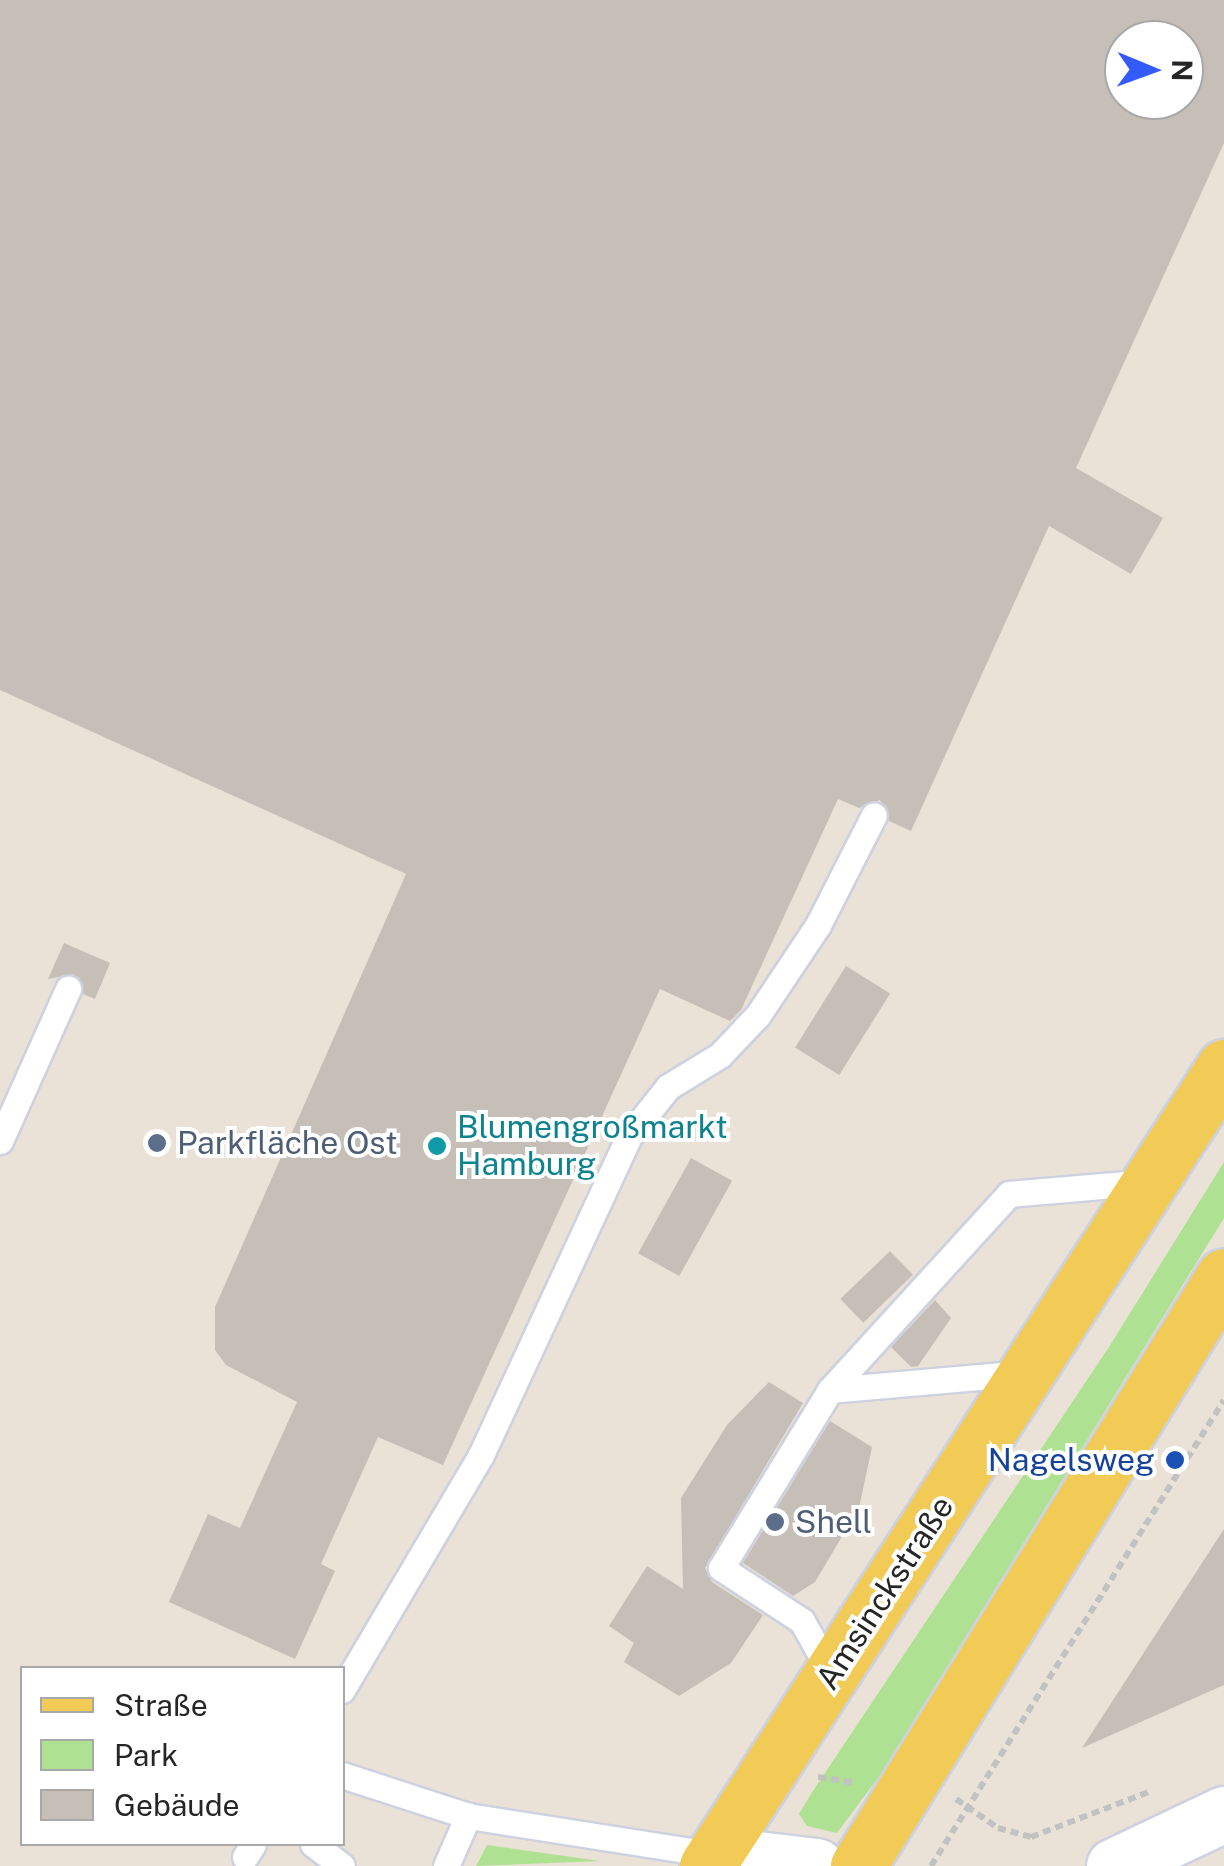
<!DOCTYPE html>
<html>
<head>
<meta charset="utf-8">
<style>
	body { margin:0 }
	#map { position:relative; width:1224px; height:1866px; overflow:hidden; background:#eae2d7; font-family:"Public Sans",sans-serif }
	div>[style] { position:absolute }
	.green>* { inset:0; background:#aee292 }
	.building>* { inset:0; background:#c5bfb7; transform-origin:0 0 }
	.path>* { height:6px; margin-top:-3px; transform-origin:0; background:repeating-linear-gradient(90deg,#c2c2c2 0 8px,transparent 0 13px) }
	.roads { filter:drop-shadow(2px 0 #cdd1e0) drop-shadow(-2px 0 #cdd1e0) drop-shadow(0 2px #cdd1e0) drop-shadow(0 -2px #cdd1e0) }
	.service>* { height:25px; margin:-12.5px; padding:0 12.5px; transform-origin:12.5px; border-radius:12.5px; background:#fff }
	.tertiary>* { height:55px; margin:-27.5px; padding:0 27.5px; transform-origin:27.5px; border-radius:27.5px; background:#fff }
	.primary>* { height:55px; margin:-27.5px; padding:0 27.5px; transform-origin:27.5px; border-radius:27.5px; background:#f1cb55 }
	.dots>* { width:28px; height:28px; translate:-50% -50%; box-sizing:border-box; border:5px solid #fff; border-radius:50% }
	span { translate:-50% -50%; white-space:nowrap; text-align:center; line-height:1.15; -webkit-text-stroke:8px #fff; paint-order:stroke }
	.culture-label { font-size:32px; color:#0d838f }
	.left { translate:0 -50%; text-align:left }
	.service-label { font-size:32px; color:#4e5e75 }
	.transit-label { font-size:32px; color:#164399 }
	.right { translate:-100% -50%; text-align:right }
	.street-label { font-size:32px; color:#262626 }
	.legend { position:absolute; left:20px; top:1666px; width:325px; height:180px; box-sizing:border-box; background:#fff; border:2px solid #a8a8a8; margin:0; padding:12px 18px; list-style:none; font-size:30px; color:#262626 }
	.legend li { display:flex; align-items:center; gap:20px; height:50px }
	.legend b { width:50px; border:2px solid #a8a8a8 }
	.north { position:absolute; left:1104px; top:20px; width:100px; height:100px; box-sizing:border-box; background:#fff; border:2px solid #a8a8a8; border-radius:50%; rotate:91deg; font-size:28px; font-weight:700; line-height:40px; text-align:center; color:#262626 }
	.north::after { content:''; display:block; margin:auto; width:35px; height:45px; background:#335bfb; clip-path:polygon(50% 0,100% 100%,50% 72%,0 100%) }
</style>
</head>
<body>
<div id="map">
	<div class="green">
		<div style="clip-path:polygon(1224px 1162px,1224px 1218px,881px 1774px,837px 1833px,807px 1826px,799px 1814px,811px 1794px,1109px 1347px)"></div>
		<div style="clip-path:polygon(487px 1845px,600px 1861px,476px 1866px)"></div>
	</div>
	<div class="building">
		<div style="clip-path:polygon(evenodd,0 0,1224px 0,1224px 143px,1076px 468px,1163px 518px,1131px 574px,1049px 526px,911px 831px,889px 821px,880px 800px,859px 808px,838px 799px,741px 1010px,730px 1021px,660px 989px,443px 1465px,378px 1437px,321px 1564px,335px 1571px,295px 1659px,169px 1602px,208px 1514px,240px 1528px,297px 1402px,226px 1365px,215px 1350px,215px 1307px,406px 874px,0 690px,0 0,1124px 40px,1184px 40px,1184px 100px,1124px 100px,1124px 40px)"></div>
		<div style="clip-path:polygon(64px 943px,110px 963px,95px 999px,83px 994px,74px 974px,48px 979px)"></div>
		<div style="left:846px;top:966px;width:52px;height:96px;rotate:32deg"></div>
		<div style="left:691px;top:1158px;width:47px;height:109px;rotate:29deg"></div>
		<div style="left:890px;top:1251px;width:33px;height:69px;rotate:46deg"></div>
		<div style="clip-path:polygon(935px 1300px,951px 1318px,918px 1366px,911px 1367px,891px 1347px)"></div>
		<div style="clip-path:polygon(769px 1382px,803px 1403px,705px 1568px,712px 1582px,763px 1615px,731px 1663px,679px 1696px,624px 1662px,634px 1643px,609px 1626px,647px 1566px,683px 1589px,681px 1498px,727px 1425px)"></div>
		<div style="clip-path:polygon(830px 1421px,872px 1447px,859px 1508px,815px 1582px,793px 1596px,743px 1563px)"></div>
		<div style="clip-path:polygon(1224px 1529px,1224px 1685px,1082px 1748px)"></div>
	</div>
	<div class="path">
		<div style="left:818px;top:1777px;width:38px;rotate:9deg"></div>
		<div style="left:956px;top:1799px;width:51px;rotate:34.6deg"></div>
		<div style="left:998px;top:1828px;width:34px;rotate:15deg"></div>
		<div style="left:1031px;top:1837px;width:126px;rotate:-20.9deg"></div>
		<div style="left:931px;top:1866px;width:550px;rotate:-57.84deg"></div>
	</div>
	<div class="roads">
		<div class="service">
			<div style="left:0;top:1141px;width:167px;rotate:-65.9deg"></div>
			<div style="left:830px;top:1390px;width:194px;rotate:-5deg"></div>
			<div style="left:832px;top:1675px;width:62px;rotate:-119.1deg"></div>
			<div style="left:802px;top:1621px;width:97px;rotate:-146.8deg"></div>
			<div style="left:721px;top:1568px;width:209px;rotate:-58.5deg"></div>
			<div style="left:830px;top:1390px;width:265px;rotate:-47.6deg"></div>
			<div style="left:1009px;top:1194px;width:142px;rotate:-4.9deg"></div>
			<div style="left:342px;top:1690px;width:273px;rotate:-59.4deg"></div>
			<div style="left:481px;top:1455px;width:352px;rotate:-65.1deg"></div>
			<div style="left:629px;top:1136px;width:63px;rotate:-51.5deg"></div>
			<div style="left:668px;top:1087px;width:61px;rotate:-31.6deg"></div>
			<div style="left:720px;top:1055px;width:55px;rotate:-46.5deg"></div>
			<div style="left:758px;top:1015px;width:108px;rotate:-56.3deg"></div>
			<div style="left:818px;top:925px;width:123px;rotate:-63deg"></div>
			<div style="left:342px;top:1775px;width:133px;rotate:18deg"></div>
			<div style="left:468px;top:1816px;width:252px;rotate:8.9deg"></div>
			<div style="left:313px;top:1844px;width:36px;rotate:37deg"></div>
			<div style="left:245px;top:1857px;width:15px;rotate:-58deg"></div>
			<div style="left:446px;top:1866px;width:55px;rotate:-66.3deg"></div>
		</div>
		<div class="tertiary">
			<div style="left:715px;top:1854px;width:102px;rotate:6.8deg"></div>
			<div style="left:1114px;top:1866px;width:122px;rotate:-25.3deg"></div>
		</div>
		<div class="primary">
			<div style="left:707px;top:1866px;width:952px;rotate:-57.09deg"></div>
			<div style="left:858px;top:1866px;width:694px;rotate:-58.19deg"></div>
		</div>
	</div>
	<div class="dots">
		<div style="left:157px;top:1143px;background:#5c6f8a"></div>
		<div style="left:437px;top:1146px;background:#0f9aa8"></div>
		<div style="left:1175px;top:1460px;background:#1a4fb4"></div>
		<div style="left:775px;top:1522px;background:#5c6f8a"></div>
	</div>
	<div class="culture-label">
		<span class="left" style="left:457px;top:1146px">Blumengroßmarkt<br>Hamburg</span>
	</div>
	<div class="service-label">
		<span class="left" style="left:177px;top:1143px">Parkfläche Ost</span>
		<span class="left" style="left:795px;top:1522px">Shell</span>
	</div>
	<div class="transit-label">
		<span class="right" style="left:1155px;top:1460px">Nagelsweg</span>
	</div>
	<div class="street-label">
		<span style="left:885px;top:1593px;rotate:-57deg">Amsinckstraße</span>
	</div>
	<ul class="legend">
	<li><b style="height:12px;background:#f1cb55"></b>Straße</li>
	<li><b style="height:28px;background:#aee292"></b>Park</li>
	<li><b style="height:28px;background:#c5bfb7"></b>Gebäude</li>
	</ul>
	<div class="north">N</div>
</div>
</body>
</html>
